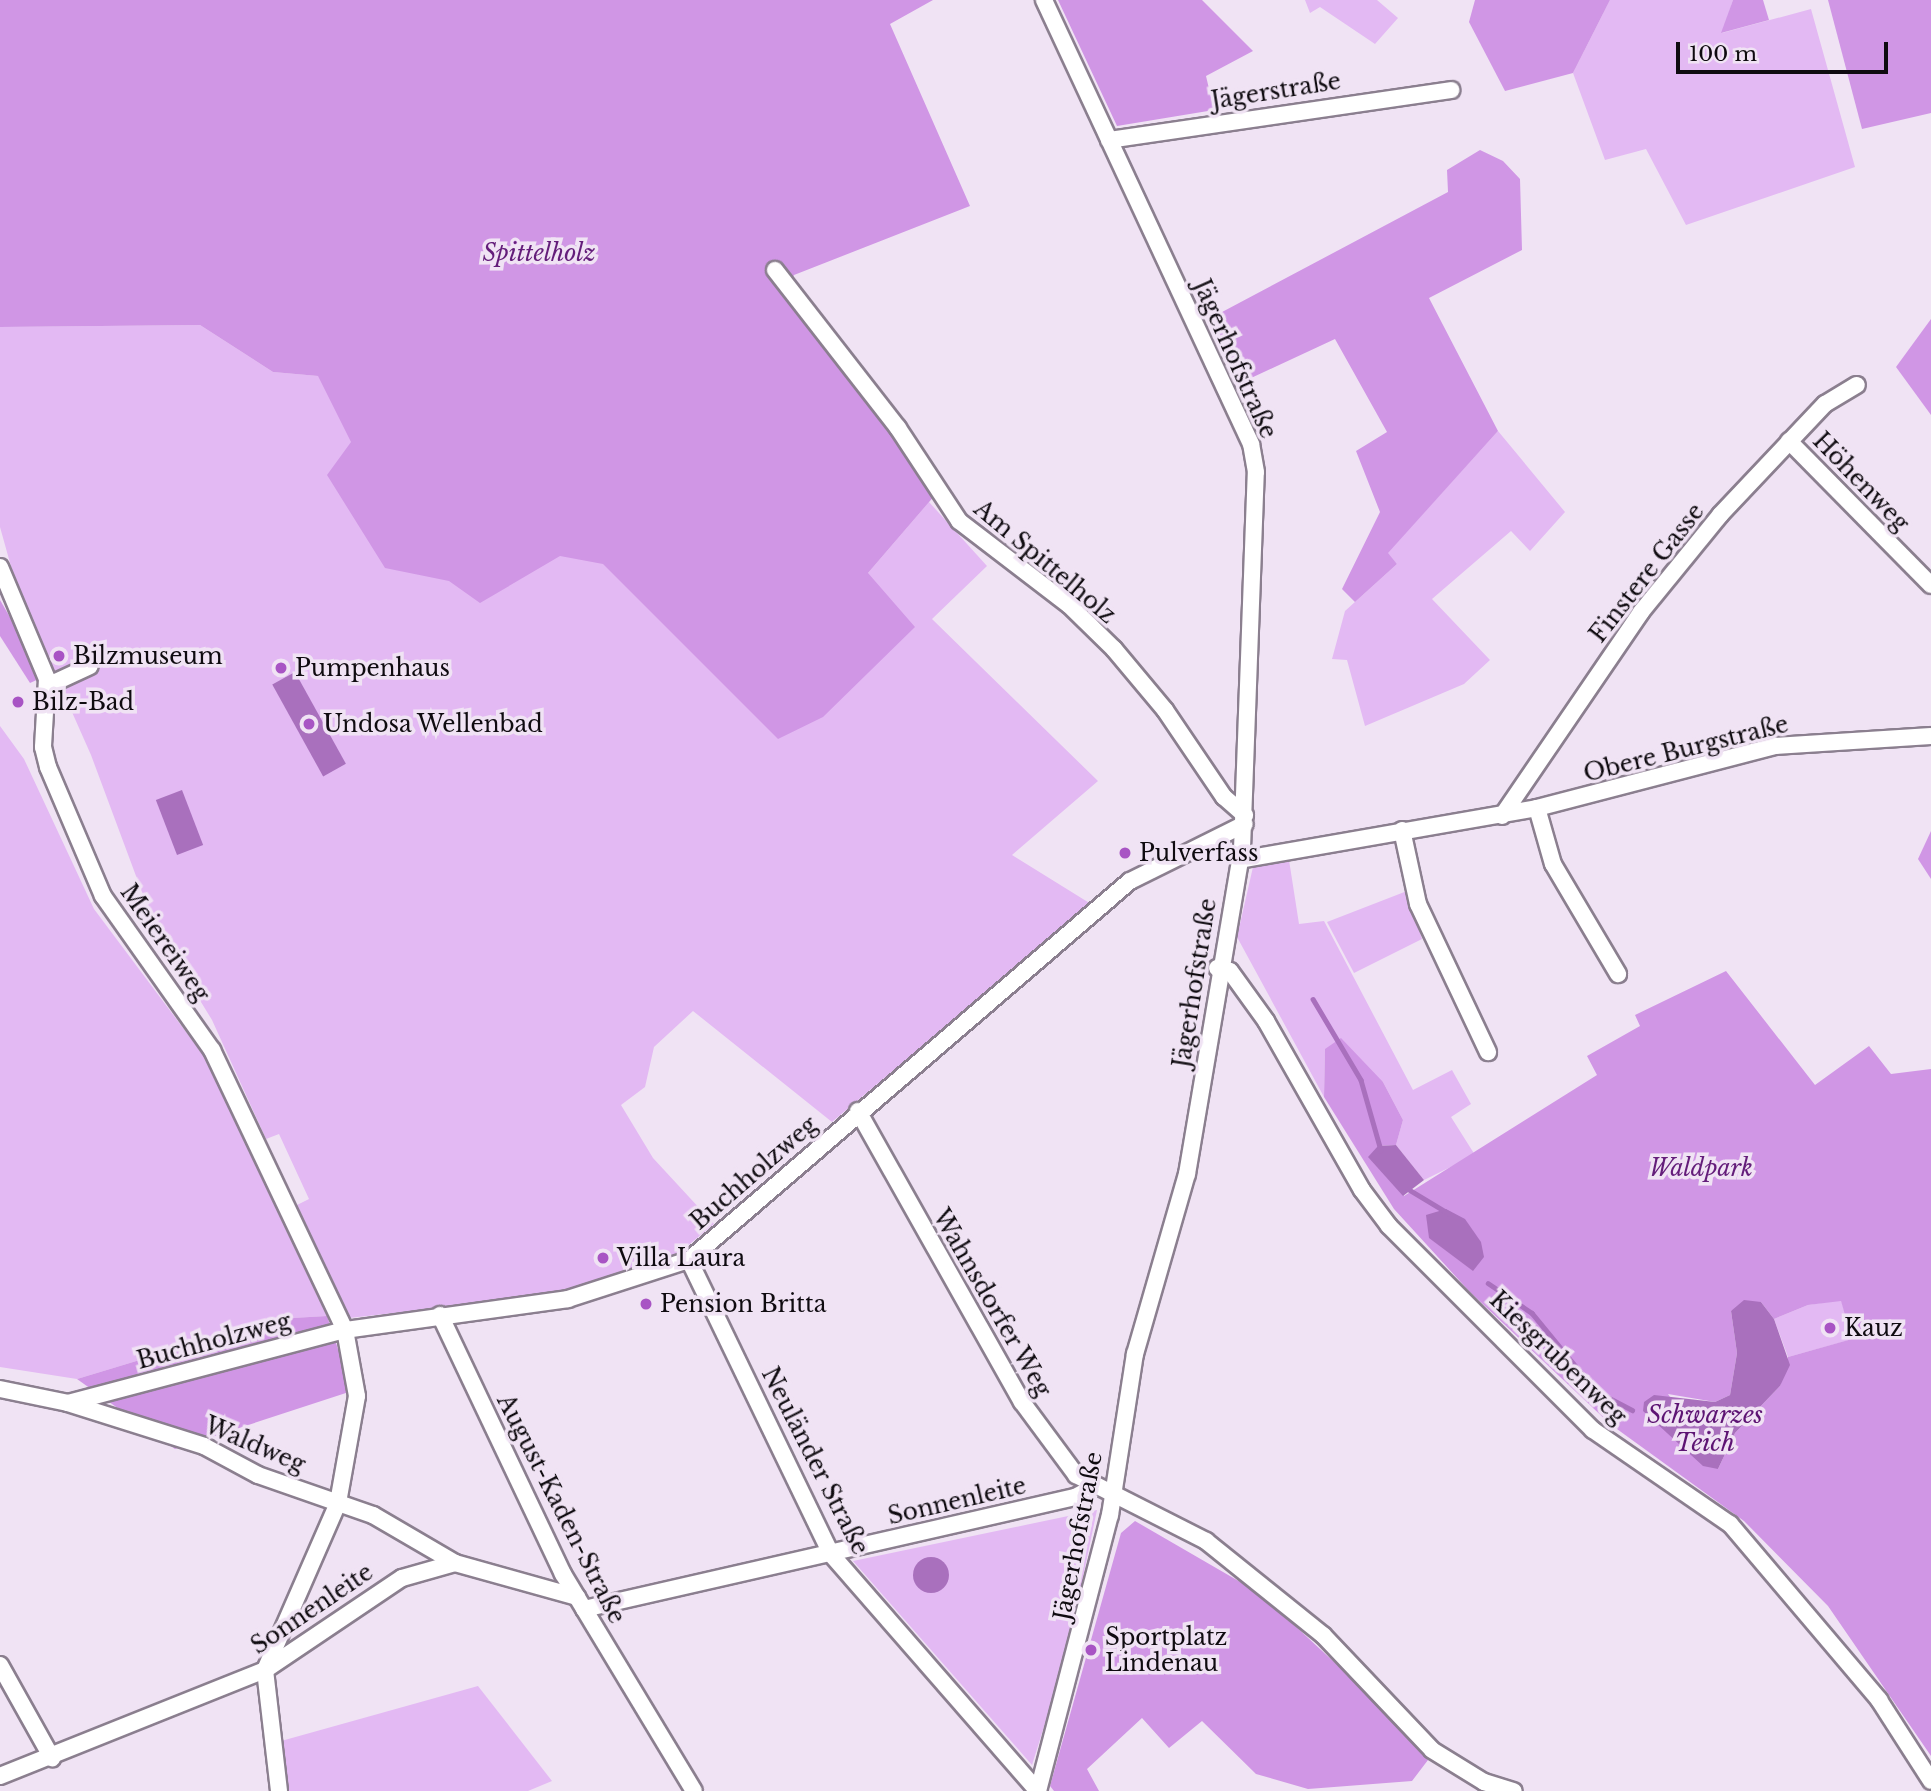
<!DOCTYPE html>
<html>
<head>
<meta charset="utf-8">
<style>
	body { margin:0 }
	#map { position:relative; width:1931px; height:1791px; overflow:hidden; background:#f0e3f4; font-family:"Libre Baskerville",serif }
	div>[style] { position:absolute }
	.green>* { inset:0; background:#e3b9f3 }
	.forest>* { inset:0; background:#d096e5 }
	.water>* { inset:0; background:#a970bd; transform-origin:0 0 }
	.round { border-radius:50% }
	.stream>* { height:4.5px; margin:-2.25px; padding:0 2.25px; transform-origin:2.25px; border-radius:2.25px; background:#a970bd }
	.roads { filter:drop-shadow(2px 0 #8b7f8f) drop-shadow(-2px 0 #8b7f8f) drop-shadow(0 2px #8b7f8f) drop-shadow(0 -2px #8b7f8f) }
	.street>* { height:16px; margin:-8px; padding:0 8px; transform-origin:8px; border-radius:8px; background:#fff }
	.dots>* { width:19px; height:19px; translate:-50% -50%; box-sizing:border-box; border:4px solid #f0e3f4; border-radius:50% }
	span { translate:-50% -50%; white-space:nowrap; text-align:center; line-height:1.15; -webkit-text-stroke:7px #f0e3f4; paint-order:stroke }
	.street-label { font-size:23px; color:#0f0b10 }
	.park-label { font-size:23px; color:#641d7a; font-style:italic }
	.poi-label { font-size:23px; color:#0f0b10 }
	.left { translate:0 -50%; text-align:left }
	.water-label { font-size:24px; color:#5d1473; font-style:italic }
	.scale { position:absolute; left:1676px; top:42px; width:212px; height:32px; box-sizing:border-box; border:4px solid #0f0b10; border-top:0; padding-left:9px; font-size:21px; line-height:24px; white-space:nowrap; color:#0f0b10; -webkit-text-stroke:5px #f0e3f4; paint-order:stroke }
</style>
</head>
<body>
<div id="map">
	<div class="green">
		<div style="clip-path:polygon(1305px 0,1377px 0,1398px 18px,1375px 44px,1320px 7px,1310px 13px)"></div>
		<div style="clip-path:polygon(1610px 0,1733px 0,1722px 33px,1811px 9px,1855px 167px,1686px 225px,1646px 149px,1605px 160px,1573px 73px)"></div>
		<div style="clip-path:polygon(200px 325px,273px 372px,318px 376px,868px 573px,929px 502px,987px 566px,932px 619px,1098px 781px,1012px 855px,1091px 904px,832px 1122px,693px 1011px,654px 1047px,645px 1087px,621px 1105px,653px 1158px,714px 1224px,679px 1253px,574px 1293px,349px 1318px,297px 1205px,309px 1199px,279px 1134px,266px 1139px,212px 1020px,155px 927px,91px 755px,17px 588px,0 527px,0 327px)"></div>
		<div style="clip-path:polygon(1498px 431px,1565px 512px,1530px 551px,1511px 531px,1432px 599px,1490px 660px,1464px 684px,1365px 726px,1347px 660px,1332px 659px,1345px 611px,1397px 564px,1387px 553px)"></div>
		<div style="clip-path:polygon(0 726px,24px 759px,94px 909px,204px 1056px,327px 1316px,275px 1319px,77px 1379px,0 1367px)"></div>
		<div style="clip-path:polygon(1289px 860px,1299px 924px,1324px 921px,1413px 1090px,1452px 1070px,1471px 1104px,1451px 1117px,1475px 1155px,1424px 1180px,1396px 1145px,1403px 1120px,1383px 1082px,1325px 1049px,1324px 1097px,1237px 937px,1253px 867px)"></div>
		<div style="clip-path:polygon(1407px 891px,1422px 939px,1354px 973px,1327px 922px)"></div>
		<div style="clip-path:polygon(1841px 1300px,1853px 1339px,1788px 1357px,1774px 1319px,1808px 1305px)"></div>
		<div style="clip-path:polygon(1097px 1510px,1067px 1653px,1032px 1765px,853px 1561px)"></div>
		<div style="clip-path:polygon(478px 1686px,552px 1781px,528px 1791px,284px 1791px,274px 1743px)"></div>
	</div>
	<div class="forest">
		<div style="clip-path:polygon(0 0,933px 0,890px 24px,970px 206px,794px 275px,790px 284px,911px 431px,942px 487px,868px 573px,915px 627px,823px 717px,778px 739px,603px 564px,560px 556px,480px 603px,449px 581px,385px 568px,327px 475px,351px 442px,318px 376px,273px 372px,200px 325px,0 327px)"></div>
		<div style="clip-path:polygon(1058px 0,1202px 0,1253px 51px,1206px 76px,1214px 110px,1117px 126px)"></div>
		<div style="clip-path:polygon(1475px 0,1610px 0,1573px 73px,1505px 91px,1469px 22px)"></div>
		<div style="clip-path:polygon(1733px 0,1763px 0,1769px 20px,1721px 33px)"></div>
		<div style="clip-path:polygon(1828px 0,1931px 0,1931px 113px,1862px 129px)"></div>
		<div style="clip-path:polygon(1480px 150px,1503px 161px,1520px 179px,1522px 250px,1429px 298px,1498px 431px,1388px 553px,1397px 564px,1355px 602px,1342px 589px,1380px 512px,1356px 451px,1387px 432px,1335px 339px,1236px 385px,1207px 320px,1448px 192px,1447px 170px)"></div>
		<div style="clip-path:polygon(1931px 319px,1931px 415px,1896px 367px)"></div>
		<div style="clip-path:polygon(0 600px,40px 669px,41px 678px,30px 683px,0 636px)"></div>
		<div style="clip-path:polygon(1931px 831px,1931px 879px,1918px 859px)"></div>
		<div style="clip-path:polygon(evenodd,1726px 971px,1815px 1085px,1869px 1046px,1891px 1074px,1931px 1069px,1931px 1756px,1828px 1606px,1744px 1521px,1610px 1424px,1469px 1291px,1394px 1209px,1324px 1097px,1325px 1049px,1341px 1038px,1383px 1082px,1403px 1120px,1396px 1145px,1378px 1146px,1404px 1196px,1597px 1075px,1587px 1056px,1640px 1026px,1635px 1015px,1726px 971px,1841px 1301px,1852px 1339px,1788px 1357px,1780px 1386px,1735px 1433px,1718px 1469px,1668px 1394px,1715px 1402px,1730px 1395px,1737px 1353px,1731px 1311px,1761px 1302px,1774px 1319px,1808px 1305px,1841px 1301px)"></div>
		<div style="clip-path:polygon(327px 1316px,352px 1391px,175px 1449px,77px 1379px,275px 1319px)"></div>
		<div style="clip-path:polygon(1135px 1521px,1261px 1594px,1349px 1676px,1428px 1760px,1412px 1781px,1308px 1789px,1256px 1774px,1202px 1721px,1169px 1748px,1142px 1718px,1087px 1769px,1099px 1791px,1054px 1791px,1050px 1786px,1121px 1533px)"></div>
	</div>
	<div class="water">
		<div style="left:295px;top:672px;width:105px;height:26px;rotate:61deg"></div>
		<div style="left:182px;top:790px;width:59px;height:28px;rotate:69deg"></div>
		<div style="clip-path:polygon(1396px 1145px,1424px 1180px,1403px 1196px,1368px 1157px,1378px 1146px)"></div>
		<div style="clip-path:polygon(1446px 1209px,1465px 1219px,1481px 1242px,1484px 1257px,1473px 1271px,1429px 1238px,1426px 1215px)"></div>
		<div style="clip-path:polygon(1744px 1300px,1761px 1302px,1774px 1319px,1790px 1365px,1780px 1386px,1735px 1433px,1718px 1469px,1703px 1466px,1643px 1411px,1644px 1402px,1654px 1395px,1715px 1402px,1730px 1395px,1737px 1353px,1731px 1311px)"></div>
		<div class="round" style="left:913px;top:1557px;width:36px;height:36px"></div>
	</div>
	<div class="stream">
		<div style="left:1313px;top:999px;width:94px;rotate:59.3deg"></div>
		<div style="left:1361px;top:1080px;width:73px;rotate:74.1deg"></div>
		<div style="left:1408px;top:1189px;width:47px;rotate:31deg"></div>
		<div style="left:1488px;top:1283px;width:53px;rotate:34.3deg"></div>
		<div style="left:1532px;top:1313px;width:101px;rotate:50.6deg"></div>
		<div style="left:1596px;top:1391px;width:41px;rotate:27.8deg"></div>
	</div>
	<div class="roads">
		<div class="street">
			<div style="left:1109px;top:140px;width:346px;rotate:-8.3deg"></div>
			<div style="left:775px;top:270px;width:200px;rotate:52.1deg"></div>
			<div style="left:898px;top:428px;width:111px;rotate:56.7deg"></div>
			<div style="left:959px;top:521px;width:138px;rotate:37.4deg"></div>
			<div style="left:1069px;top:605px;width:63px;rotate:44.4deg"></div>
			<div style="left:1114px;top:649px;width:80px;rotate:50.1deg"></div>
			<div style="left:1165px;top:710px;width:105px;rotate:55.9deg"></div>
			<div style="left:1224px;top:797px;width:28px;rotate:41deg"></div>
			<div style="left:1789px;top:441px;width:202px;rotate:45.4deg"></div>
			<div style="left:0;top:567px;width:121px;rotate:67.2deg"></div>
			<div style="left:47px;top:679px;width:68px;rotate:93.4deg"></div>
			<div style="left:43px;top:747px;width:21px;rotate:76deg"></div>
			<div style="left:48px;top:767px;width:140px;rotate:66.9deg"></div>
			<div style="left:103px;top:896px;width:189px;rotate:54.7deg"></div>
			<div style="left:212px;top:1050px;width:310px;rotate:64.6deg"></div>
			<div style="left:345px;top:1330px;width:67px;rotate:79.7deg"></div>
			<div style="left:357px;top:1396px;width:109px;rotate:100.1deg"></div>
			<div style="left:338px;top:1503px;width:182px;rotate:113.6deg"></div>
			<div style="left:265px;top:1670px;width:122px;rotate:83.4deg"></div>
			<div style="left:47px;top:686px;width:47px;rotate:-24.9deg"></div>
			<div style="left:1537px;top:808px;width:58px;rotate:74.1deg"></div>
			<div style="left:1553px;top:864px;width:128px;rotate:59.4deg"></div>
			<div style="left:1502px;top:816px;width:247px;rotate:-55.7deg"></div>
			<div style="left:1641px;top:612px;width:125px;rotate:-50.8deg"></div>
			<div style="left:1720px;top:515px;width:153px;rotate:-46.6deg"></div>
			<div style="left:1825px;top:404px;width:37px;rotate:-31deg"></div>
			<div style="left:1402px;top:830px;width:76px;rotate:77.8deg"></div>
			<div style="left:1418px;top:904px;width:164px;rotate:64.7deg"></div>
			<div style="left:1239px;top:860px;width:303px;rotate:-9.9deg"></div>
			<div style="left:1537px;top:808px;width:246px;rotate:-14.6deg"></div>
			<div style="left:1775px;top:746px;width:156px;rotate:-3.7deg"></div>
			<div style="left:1217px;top:968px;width:13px;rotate:13deg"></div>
			<div style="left:1230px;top:971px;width:62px;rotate:54.2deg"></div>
			<div style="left:1266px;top:1021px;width:194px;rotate:60.4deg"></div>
			<div style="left:1362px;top:1190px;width:45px;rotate:53.1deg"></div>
			<div style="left:1389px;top:1226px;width:288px;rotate:45deg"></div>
			<div style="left:1593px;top:1430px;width:166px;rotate:34.5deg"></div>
			<div style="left:1730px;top:1524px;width:231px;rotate:49.7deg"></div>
			<div style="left:1879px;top:1700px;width:96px;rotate:57.3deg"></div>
			<div style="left:858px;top:1111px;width:334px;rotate:60.6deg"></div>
			<div style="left:1022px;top:1402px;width:91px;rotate:53.5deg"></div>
			<div style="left:1076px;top:1475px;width:146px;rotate:26.9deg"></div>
			<div style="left:1206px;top:1541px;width:150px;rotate:38.8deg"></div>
			<div style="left:1323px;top:1635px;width:158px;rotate:46.5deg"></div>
			<div style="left:1432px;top:1750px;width:61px;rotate:31.6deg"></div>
			<div style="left:1484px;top:1782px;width:31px;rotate:17deg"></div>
			<div style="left:689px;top:1260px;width:326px;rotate:64.2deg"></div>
			<div style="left:831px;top:1554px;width:315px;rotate:48.9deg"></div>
			<div style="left:440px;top:1315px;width:287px;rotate:64.6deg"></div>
			<div style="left:563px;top:1574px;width:253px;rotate:58.9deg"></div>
			<div style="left:0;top:1389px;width:69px;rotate:11.6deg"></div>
			<div style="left:68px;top:1403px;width:286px;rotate:-14.8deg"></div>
			<div style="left:345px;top:1330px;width:225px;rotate:-7.9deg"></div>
			<div style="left:568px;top:1299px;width:127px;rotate:-17.9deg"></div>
			<div style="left:689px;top:1260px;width:581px;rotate:-40.68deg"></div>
			<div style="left:1130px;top:881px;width:128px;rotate:-26.4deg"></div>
			<div style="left:68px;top:1403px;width:143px;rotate:17.5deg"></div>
			<div style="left:204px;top:1446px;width:61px;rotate:28.2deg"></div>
			<div style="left:258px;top:1475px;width:122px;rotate:19.2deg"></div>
			<div style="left:373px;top:1515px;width:95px;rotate:30.3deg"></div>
			<div style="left:584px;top:1609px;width:504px;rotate:-12.85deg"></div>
			<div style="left:1075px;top:1497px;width:19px;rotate:-28deg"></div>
			<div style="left:0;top:1665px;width:107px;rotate:60.8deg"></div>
			<div style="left:0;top:1776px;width:285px;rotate:-21.8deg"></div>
			<div style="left:265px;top:1670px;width:165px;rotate:-33.9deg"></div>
			<div style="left:402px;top:1578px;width:55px;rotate:-15.8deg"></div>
			<div style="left:455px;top:1563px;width:127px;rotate:15.6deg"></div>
			<div style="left:1038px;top:1791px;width:285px;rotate:-75.4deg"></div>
			<div style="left:1110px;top:1515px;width:163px;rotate:-81.2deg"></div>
			<div style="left:1135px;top:1354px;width:187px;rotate:-73.9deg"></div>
			<div style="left:1187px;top:1174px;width:330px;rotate:-80.4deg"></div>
			<div style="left:1242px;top:849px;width:377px;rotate:-87.9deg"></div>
			<div style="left:1256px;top:472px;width:28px;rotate:-100deg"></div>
			<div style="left:1251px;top:444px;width:490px;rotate:-115deg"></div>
		</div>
	</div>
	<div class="dots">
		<div style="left:59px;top:656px;background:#a854c4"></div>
		<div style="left:281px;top:668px;background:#a854c4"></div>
		<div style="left:18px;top:702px;background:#a854c4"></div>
		<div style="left:309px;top:724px;background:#a854c4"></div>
		<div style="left:1125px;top:853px;background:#a854c4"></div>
		<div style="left:603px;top:1258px;background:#a854c4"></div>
		<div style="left:646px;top:1304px;background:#a854c4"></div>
		<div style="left:1830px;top:1328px;background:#a854c4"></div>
		<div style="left:1091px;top:1650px;background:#a854c4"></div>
	</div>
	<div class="street-label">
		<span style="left:1276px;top:91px;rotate:-9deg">Jägerstraße</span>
		<span style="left:1235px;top:359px;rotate:66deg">Jägerhofstraße</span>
		<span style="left:1861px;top:482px;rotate:46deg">Höhenweg</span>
		<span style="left:1045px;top:562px;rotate:40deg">Am Spittelholz</span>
		<span style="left:1647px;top:573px;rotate:-52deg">Finstere Gasse</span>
		<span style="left:1686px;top:749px;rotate:-14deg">Obere Burgstraße</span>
		<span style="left:165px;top:943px;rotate:55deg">Meiereiweg</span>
		<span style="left:1195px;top:983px;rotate:-81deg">Jägerhofstraße</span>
		<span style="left:754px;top:1173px;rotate:-41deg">Buchholzweg</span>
		<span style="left:992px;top:1303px;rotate:60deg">Wahnsdorfer Weg</span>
		<span style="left:214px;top:1341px;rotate:-15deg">Buchholzweg</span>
		<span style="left:1558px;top:1358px;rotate:44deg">Kiesgrubenweg</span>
		<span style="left:255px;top:1445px;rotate:23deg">Waldweg</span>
		<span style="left:815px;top:1461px;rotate:63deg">Neuländer Straße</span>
		<span style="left:957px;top:1501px;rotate:-13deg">Sonnenleite</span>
		<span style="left:561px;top:1509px;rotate:63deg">August-Kaden-Straße</span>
		<span style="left:1078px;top:1536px;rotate:-79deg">Jägerhofstraße</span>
		<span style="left:312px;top:1609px;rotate:-34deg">Sonnenleite</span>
	</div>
	<div class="park-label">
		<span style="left:539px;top:253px">Spittelholz</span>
		<span style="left:1701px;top:1168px">Waldpark</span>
	</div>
	<div class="poi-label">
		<span class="left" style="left:73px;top:656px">Bilzmuseum</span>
		<span class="left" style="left:295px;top:668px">Pumpenhaus</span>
		<span class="left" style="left:32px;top:702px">Bilz-Bad</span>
		<span class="left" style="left:323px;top:724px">Undosa Wellenbad</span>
		<span class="left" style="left:1139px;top:853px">Pulverfass</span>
		<span class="left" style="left:617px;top:1258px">Villa Laura</span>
		<span class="left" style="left:660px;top:1304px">Pension Britta</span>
		<span class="left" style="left:1844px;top:1328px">Kauz</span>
		<span class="left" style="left:1105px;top:1650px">Sportplatz<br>Lindenau</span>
	</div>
	<div class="water-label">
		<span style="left:1705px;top:1429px">Schwarzes<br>Teich</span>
	</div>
	<div class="scale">100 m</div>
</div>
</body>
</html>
